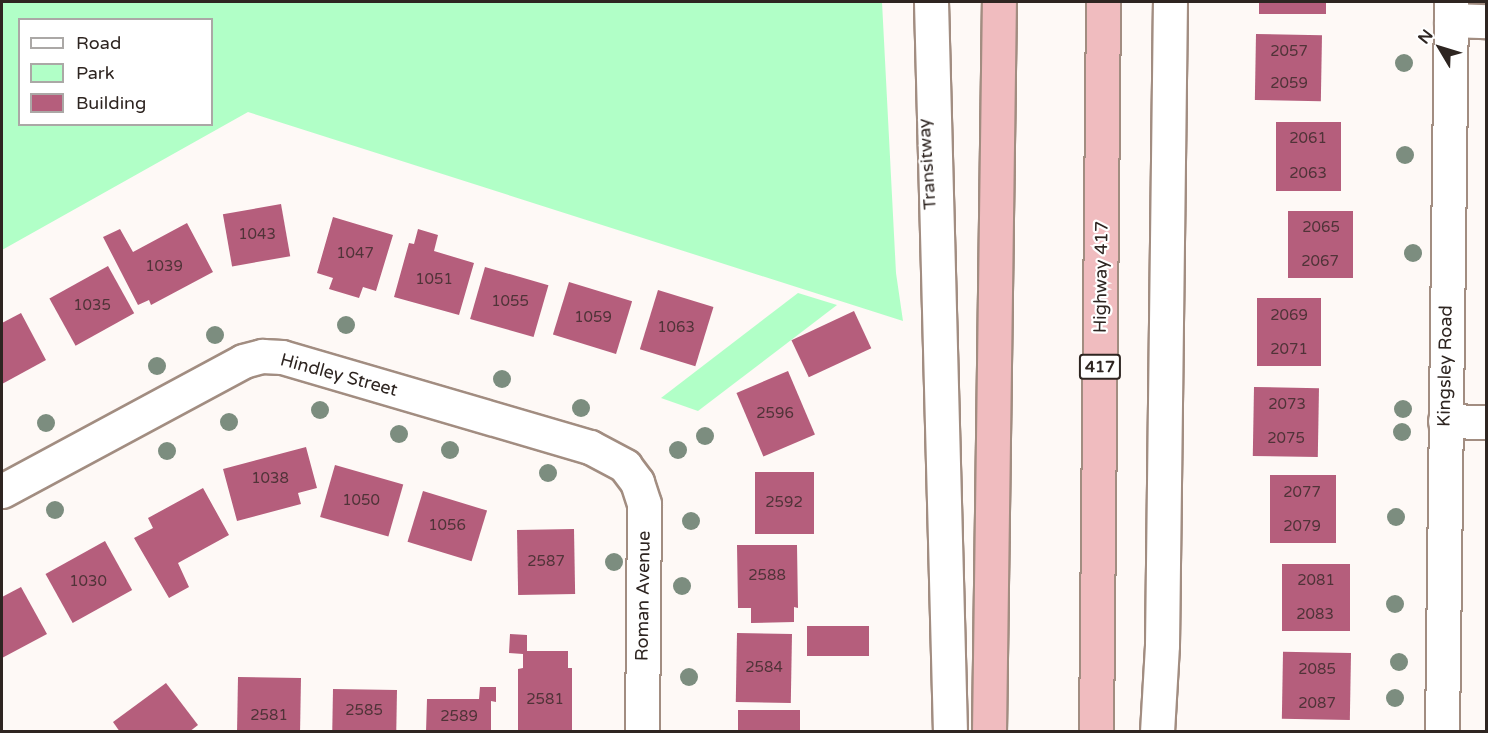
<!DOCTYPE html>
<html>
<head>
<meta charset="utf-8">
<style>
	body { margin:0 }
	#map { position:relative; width:1488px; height:733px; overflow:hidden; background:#fef9f6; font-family:"Varela Round",sans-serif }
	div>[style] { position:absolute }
	.green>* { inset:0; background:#b1ffc7 }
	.building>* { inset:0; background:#b55e7c; transform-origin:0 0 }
	.roads { filter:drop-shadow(2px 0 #a28d81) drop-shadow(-2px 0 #a28d81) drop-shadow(0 2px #a28d81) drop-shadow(0 -2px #a28d81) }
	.minor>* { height:33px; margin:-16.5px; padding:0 16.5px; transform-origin:16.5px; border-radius:16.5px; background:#fff }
	.highway>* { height:33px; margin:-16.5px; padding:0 16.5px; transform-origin:16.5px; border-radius:16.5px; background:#f0bcbf }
	.trees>* { width:18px; height:18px; margin:-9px; border-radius:50%; background:#7c8d7f }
	span { translate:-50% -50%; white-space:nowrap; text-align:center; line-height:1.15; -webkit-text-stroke:4.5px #fff; paint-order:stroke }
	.number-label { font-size:15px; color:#503338 }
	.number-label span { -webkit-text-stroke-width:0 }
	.shield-label span { padding:2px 4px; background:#fff; border:2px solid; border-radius:4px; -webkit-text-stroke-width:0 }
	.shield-label { font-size:16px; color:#2e2521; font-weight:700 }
	.street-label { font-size:18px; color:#2e2521 }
	.frame { position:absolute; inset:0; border:3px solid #2e2521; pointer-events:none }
	.legend { position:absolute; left:18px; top:18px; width:195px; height:108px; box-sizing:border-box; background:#fff; border:2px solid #aba8a6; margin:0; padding:8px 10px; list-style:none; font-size:18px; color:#2e2521 }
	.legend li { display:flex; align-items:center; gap:12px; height:30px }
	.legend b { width:30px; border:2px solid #aba8a6 }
	.north { position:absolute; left:1410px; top:18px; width:60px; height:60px; -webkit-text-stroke:4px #fff; paint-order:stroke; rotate:308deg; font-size:16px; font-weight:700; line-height:24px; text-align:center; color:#2e2521 }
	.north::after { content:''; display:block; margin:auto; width:21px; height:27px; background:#2e2521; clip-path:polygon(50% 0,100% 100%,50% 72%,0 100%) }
</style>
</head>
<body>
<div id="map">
	<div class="green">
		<div style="clip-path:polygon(evenodd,2px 2px,882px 2px,896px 273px,903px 321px,248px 112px,2px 250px,2px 2px,20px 20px,212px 20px,212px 124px,20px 124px,20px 20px)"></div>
		<div style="clip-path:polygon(798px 293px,837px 305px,698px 411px,661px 398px)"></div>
	</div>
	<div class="building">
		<div style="left:1259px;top:2px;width:67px;height:12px"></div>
		<div style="left:1256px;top:34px;width:66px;height:66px;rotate:1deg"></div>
		<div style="left:1276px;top:122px;width:65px;height:69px"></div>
		<div style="left:281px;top:204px;width:53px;height:59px;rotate:80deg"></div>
		<div style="left:1288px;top:211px;width:65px;height:67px"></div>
		<div style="clip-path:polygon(333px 217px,393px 235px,376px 291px,363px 287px,359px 298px,329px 289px,333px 278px,317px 273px)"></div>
		<div style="clip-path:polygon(187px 223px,213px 272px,151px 305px,149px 300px,138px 305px,103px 237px,120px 229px,133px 252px)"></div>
		<div style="clip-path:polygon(418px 229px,438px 235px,434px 251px,474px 263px,459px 315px,394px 297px,409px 243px,414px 244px)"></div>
		<div style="left:108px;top:266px;width:54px;height:67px;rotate:61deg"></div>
		<div style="left:485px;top:267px;width:66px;height:54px;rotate:16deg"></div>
		<div style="left:569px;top:282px;width:66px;height:55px;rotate:17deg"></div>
		<div style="left:658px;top:290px;width:58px;height:62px;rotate:17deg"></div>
		<div style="left:1257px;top:298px;width:64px;height:68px"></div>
		<div style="left:854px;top:311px;width:41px;height:69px;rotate:65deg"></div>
		<div style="clip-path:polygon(21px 313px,46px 360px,2px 384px,2px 323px)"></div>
		<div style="left:788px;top:371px;width:69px;height:56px;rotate:67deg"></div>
		<div style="left:1254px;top:387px;width:65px;height:69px;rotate:1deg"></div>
		<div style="clip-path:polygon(306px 447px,317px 488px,298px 493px,301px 504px,237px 521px,223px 469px)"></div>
		<div style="left:335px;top:465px;width:71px;height:54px;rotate:16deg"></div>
		<div style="left:755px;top:472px;width:59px;height:62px"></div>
		<div style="left:1270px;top:475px;width:66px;height:68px"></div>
		<div style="clip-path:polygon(203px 488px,229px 535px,178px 563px,189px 587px,169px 598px,134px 538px,153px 528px,148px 518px)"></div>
		<div style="left:423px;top:491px;width:67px;height:53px;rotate:17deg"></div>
		<div style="left:574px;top:529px;width:65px;height:57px;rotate:89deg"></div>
		<div style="left:105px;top:541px;width:56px;height:68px;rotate:61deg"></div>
		<div style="clip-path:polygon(737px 545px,797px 545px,798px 608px,794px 607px,794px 622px,751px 623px,751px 608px,738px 608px)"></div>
		<div style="left:1282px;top:564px;width:68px;height:67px"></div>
		<div style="clip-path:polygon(21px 587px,47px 634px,2px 658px,2px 597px)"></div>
		<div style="left:807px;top:626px;width:62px;height:30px"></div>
		<div style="left:737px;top:633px;width:55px;height:69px;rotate:1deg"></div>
		<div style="clip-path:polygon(510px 634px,527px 635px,527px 651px,568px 651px,568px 668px,572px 668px,572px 732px,518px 732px,518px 669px,523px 668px,523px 654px,509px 653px)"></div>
		<div style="left:1351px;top:653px;width:67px;height:68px;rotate:91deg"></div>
		<div style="left:238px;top:677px;width:63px;height:54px;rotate:1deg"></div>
		<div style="clip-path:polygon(166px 683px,198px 725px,189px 732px,120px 732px,113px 722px)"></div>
		<div style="clip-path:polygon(480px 687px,496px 687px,496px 702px,491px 701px,491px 732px,426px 732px,427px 699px,479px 699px)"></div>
		<div style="left:333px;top:689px;width:64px;height:43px;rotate:1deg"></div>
		<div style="left:800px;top:710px;width:22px;height:62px;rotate:90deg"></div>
	</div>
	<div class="roads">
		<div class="minor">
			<div style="left:931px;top:2px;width:730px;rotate:88.51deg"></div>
			<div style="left:1451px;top:20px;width:35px;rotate:2deg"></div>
			<div style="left:1445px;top:421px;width:41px;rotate:1.4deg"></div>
			<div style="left:2px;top:491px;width:274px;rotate:-28.3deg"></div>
			<div style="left:243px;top:361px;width:20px;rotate:-15deg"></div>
			<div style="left:262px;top:356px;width:20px;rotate:3deg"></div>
			<div style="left:282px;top:357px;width:321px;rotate:16.3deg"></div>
			<div style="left:590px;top:447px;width:40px;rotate:28deg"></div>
			<div style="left:625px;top:466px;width:20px;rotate:53deg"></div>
			<div style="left:637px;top:482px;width:23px;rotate:72deg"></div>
			<div style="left:644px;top:504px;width:228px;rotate:90.5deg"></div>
			<div style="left:1157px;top:732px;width:87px;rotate:-86.7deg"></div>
			<div style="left:1162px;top:645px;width:643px;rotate:-89.29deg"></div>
			<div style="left:1442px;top:732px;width:730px;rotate:-89.29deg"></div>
		</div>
		<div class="highway">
			<div style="left:989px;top:732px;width:730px;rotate:-89.22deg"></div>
			<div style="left:1096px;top:732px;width:730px;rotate:-89.45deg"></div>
		</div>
	</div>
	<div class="trees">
		<div style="left:1404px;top:63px"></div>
		<div style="left:1405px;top:155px"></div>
		<div style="left:1413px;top:253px"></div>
		<div style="left:346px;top:325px"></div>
		<div style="left:215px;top:335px"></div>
		<div style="left:157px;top:366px"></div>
		<div style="left:502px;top:379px"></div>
		<div style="left:581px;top:408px"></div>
		<div style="left:1403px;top:409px"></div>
		<div style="left:320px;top:410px"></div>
		<div style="left:229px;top:422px"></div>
		<div style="left:46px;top:423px"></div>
		<div style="left:1402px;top:432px"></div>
		<div style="left:399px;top:434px"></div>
		<div style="left:705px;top:436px"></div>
		<div style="left:450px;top:450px"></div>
		<div style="left:678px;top:450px"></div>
		<div style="left:167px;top:451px"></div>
		<div style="left:548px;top:473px"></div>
		<div style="left:55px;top:510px"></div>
		<div style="left:1396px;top:517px"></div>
		<div style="left:691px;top:521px"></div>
		<div style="left:614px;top:562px"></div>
		<div style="left:682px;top:586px"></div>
		<div style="left:1395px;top:604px"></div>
		<div style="left:1399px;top:662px"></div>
		<div style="left:689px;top:677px"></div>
		<div style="left:1395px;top:698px"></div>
	</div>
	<div class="number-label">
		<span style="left:1289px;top:52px">2057</span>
		<span style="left:1289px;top:84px">2059</span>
		<span style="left:1308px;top:139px">2061</span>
		<span style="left:1308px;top:174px">2063</span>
		<span style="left:1321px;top:228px">2065</span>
		<span style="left:257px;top:235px">1043</span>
		<span style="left:355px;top:254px">1047</span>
		<span style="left:1320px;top:262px">2067</span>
		<span style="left:164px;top:267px">1039</span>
		<span style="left:434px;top:280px">1051</span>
		<span style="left:510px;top:302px">1055</span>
		<span style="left:92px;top:306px">1035</span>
		<span style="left:1289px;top:316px">2069</span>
		<span style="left:593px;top:318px">1059</span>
		<span style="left:676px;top:328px">1063</span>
		<span style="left:1289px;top:350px">2071</span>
		<span style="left:1287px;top:405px">2073</span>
		<span style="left:775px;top:414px">2596</span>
		<span style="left:1286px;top:439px">2075</span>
		<span style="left:270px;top:479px">1038</span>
		<span style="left:1302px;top:493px">2077</span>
		<span style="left:361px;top:501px">1050</span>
		<span style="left:784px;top:503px">2592</span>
		<span style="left:447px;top:526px">1056</span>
		<span style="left:1302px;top:527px">2079</span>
		<span style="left:546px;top:562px">2587</span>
		<span style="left:767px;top:576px">2588</span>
		<span style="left:1316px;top:581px">2081</span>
		<span style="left:88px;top:582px">1030</span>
		<span style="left:1315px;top:615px">2083</span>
		<span style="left:764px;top:668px">2584</span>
		<span style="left:1317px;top:670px">2085</span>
		<span style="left:545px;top:700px">2581</span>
		<span style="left:1317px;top:704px">2087</span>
		<span style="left:364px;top:711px">2585</span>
		<span style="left:269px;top:716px">2581</span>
		<span style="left:459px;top:717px">2589</span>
	</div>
	<div class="shield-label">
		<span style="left:1100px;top:367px">417</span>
	</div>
	<div class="street-label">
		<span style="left:927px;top:164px;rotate:-94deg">Transitway</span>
		<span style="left:1101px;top:277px;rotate:-89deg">Highway 417</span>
		<span style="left:1445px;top:366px;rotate:-89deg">Kingsley Road</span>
		<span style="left:339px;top:375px;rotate:15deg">Hindley Street</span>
		<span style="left:643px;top:596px;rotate:-89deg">Roman Avenue</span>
	</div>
	<div class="frame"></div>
	<ul class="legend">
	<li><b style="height:8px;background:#fff"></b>Road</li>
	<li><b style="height:16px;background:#b1ffc7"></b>Park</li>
	<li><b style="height:16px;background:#b55e7c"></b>Building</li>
	</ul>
	<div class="north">N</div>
</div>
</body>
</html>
